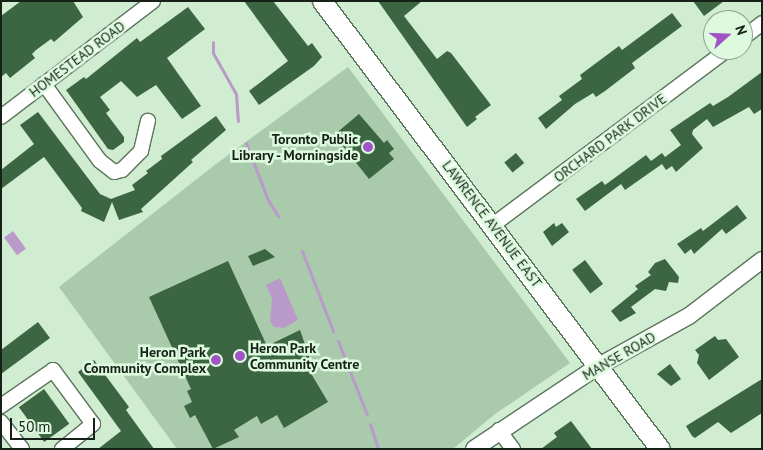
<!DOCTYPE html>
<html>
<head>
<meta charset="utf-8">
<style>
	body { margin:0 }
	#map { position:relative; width:763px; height:450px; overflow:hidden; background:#d0ecd1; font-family:"PT Sans",sans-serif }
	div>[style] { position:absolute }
	.green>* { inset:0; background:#aacaac }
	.water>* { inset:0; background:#ba9aca; transform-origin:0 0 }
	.stream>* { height:3px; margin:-1.5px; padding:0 1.5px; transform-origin:1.5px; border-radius:1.5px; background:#ba9aca }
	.building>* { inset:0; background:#3c6641; transform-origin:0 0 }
	.roads { filter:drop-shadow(1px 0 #5b745c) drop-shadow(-1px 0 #5b745c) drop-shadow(0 1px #5b745c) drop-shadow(0 -1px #5b745c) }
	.minor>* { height:14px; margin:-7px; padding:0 7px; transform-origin:7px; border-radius:7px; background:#fff }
	.tertiary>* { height:16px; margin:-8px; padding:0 8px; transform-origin:8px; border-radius:8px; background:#fff }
	.secondary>* { height:19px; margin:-9.5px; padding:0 9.5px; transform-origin:9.5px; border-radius:9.5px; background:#fff }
	.dots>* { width:14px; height:14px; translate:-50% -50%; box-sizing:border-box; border:2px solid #ddfade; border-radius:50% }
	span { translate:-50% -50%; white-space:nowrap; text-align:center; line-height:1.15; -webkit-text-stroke:5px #ddfade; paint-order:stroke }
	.street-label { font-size:14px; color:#172118 }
	.poi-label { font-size:14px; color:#172118; font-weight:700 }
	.right { translate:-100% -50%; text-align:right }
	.left { translate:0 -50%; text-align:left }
	.frame { position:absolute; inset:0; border:2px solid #172118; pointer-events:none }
	.north { position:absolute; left:703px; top:10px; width:50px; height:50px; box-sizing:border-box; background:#ddfade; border:1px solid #8ea38f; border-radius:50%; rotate:70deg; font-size:14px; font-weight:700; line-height:20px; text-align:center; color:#172118 }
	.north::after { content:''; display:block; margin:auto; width:18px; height:22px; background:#a154c5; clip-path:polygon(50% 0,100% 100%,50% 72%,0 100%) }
	.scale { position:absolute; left:10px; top:418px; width:85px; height:22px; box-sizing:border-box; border:2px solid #172118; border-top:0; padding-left:6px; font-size:15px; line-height:18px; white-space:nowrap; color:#172118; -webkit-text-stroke:4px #ddfade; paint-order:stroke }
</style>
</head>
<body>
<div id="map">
	<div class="green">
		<div style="clip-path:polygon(348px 67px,570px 363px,495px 414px,453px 449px,177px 449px,59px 287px,216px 164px)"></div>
	</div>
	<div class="water">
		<div style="left:13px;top:231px;width:22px;height:11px;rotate:54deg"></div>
		<div style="clip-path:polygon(280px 278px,298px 320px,284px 328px,274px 327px,270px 321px,272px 299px,266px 285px)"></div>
	</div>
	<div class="stream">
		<div style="left:213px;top:42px;width:11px;rotate:90deg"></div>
		<div style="left:213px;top:53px;width:47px;rotate:60.7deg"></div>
		<div style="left:236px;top:94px;width:27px;rotate:86deg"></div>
		<div style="left:246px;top:143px;width:61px;rotate:68.9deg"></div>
		<div style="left:268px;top:200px;width:19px;rotate:58deg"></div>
		<div style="left:302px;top:251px;width:86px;rotate:68.8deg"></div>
		<div style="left:338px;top:341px;width:79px;rotate:68.6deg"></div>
		<div style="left:370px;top:424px;width:26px;rotate:72deg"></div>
	</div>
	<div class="building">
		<div style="clip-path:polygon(21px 1px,73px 1px,83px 17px,54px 42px,51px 39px,36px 50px,32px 54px,35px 58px,10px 78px,6px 73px,1px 77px,1px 16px)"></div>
		<div style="clip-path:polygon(244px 1px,273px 1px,308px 46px,312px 43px,322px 57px,314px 66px,259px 105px,249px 91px,288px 61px)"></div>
		<div style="clip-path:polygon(378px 1px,422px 1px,404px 16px,437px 59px,447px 51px,451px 53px,491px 105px,475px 117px,477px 119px,467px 127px)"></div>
		<div style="clip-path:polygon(693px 1px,724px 1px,704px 16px)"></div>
		<div style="clip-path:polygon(188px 7px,205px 29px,167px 58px,201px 106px,182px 119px,156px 85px,137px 97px,121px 81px,100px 97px,110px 110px,106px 113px,124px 137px,124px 142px,113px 150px,108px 149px,66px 90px,84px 77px,86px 79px,137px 38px,140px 42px)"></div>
		<div style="clip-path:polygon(672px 13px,682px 26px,632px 63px,635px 68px,605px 91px,596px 97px,593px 93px,575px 104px,546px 129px,538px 118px,562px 100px,559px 96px,582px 79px,580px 75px,619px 46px,622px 50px)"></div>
		<div style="clip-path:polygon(762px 72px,762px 109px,754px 114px,749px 107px,713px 127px,707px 119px,693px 130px,692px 134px,703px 148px,676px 172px,672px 166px,666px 170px,662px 164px,625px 190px,621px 184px,585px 211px,576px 199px,602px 181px,605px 185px,646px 155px,651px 161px,662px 153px,665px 157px,681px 145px,670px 130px,710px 103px,713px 106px,728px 97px)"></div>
		<div style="clip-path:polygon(38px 112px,100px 194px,111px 199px,135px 190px,132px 185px,148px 173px,146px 171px,162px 159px,161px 156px,216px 116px,226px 130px,191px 160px,193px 162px,141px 209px,143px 212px,119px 220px,112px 202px,104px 222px,81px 211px,82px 208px,44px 157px,1px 189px,1px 170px,34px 144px,20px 125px)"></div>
		<div style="clip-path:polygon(359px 114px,384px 143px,387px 140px,394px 149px,389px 153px,394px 159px,369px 179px,334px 135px)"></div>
		<div style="left:516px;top:153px;width:13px;height:15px;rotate:51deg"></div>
		<div style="clip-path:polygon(737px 205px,747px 218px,726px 234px,722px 229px,694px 254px,691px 249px,685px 254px,677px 244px,701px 228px,703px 231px)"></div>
		<div style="clip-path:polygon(554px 223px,556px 227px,562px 223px,569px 232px,552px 246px,543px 232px)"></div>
		<div style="clip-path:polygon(265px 249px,275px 257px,253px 266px,248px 256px)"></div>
		<div style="clip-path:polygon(665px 259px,679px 277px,678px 283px,669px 282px,666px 291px,655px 289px,631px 307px,636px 313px,620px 322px,611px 311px,638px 289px,635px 286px,651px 275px,648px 272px,655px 263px)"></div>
		<div style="left:585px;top:260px;width:30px;height:16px;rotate:53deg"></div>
		<div style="clip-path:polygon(228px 261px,267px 346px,300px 330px,313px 368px,309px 370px,328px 402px,284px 428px,277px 415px,261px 424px,257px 416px,234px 430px,239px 437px,213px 449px,195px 415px,190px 418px,184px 406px,192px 402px,187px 391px,191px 389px,149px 297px)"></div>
		<div style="clip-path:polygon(38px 322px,50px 338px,1px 374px,1px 350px)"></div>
		<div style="clip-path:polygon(715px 336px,718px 340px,726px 339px,739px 357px,709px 380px,697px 363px,699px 355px,695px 350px)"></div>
		<div style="clip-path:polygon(94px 360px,129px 407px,126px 410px,154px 449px,98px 449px,121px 431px,78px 372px)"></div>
		<div style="clip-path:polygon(670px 364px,681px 379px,671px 386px,657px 374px)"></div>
		<div style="clip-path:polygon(762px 379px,762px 413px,731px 433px,718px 422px,695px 438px,692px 436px,686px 426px)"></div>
		<div style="left:44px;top:389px;width:43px;height:31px;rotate:54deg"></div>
		<div style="clip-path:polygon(571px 421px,592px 449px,541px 449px,557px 437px,554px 433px)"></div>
	</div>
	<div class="roads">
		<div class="minor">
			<div style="left:743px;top:38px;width:24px;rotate:-38deg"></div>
			<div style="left:44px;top:84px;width:95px;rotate:54deg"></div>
			<div style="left:100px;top:161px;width:18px;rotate:38deg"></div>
			<div style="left:114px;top:172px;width:8px;rotate:-14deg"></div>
			<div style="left:122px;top:170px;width:27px;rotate:-45deg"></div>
			<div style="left:141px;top:151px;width:31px;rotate:-77deg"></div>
			<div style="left:1px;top:117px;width:191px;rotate:-37.3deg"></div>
			<div style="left:493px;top:225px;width:292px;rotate:-36.8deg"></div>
			<div style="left:1px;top:406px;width:63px;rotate:-34.7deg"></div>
			<div style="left:53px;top:370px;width:67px;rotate:53.5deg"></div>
			<div style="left:93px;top:424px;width:40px;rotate:141deg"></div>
			<div style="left:1px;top:422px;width:34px;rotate:52deg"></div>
			<div style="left:499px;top:430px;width:24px;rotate:54deg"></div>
		</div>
		<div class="tertiary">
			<div style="left:474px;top:449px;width:148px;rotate:-33.7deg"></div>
			<div style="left:597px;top:367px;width:105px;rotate:-29deg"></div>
			<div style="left:689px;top:316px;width:92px;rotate:-37.5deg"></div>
		</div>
		<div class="secondary">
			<div style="left:322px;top:1px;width:561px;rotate:52.97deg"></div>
		</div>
	</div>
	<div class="dots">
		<div style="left:368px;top:147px;background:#a154c5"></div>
		<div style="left:240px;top:356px;background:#a154c5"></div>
		<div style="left:216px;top:360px;background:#a154c5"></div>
	</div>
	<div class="street-label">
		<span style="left:77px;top:59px;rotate:-37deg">HOMESTEAD ROAD</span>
		<span style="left:610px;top:138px;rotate:-37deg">ORCHARD PARK DRIVE</span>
		<span style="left:492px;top:224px;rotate:53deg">LAWRENCE AVENUE EAST</span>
		<span style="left:619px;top:356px;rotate:-30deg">MANSE ROAD</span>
	</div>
	<div class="poi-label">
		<span class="right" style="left:358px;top:147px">Toronto Public<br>Library - Morningside</span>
		<span class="left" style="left:250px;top:356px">Heron Park<br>Community Centre</span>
		<span class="right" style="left:206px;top:360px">Heron Park<br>Community Complex</span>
	</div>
	<div class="frame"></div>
	<div class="north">N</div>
	<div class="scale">50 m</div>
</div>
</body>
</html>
